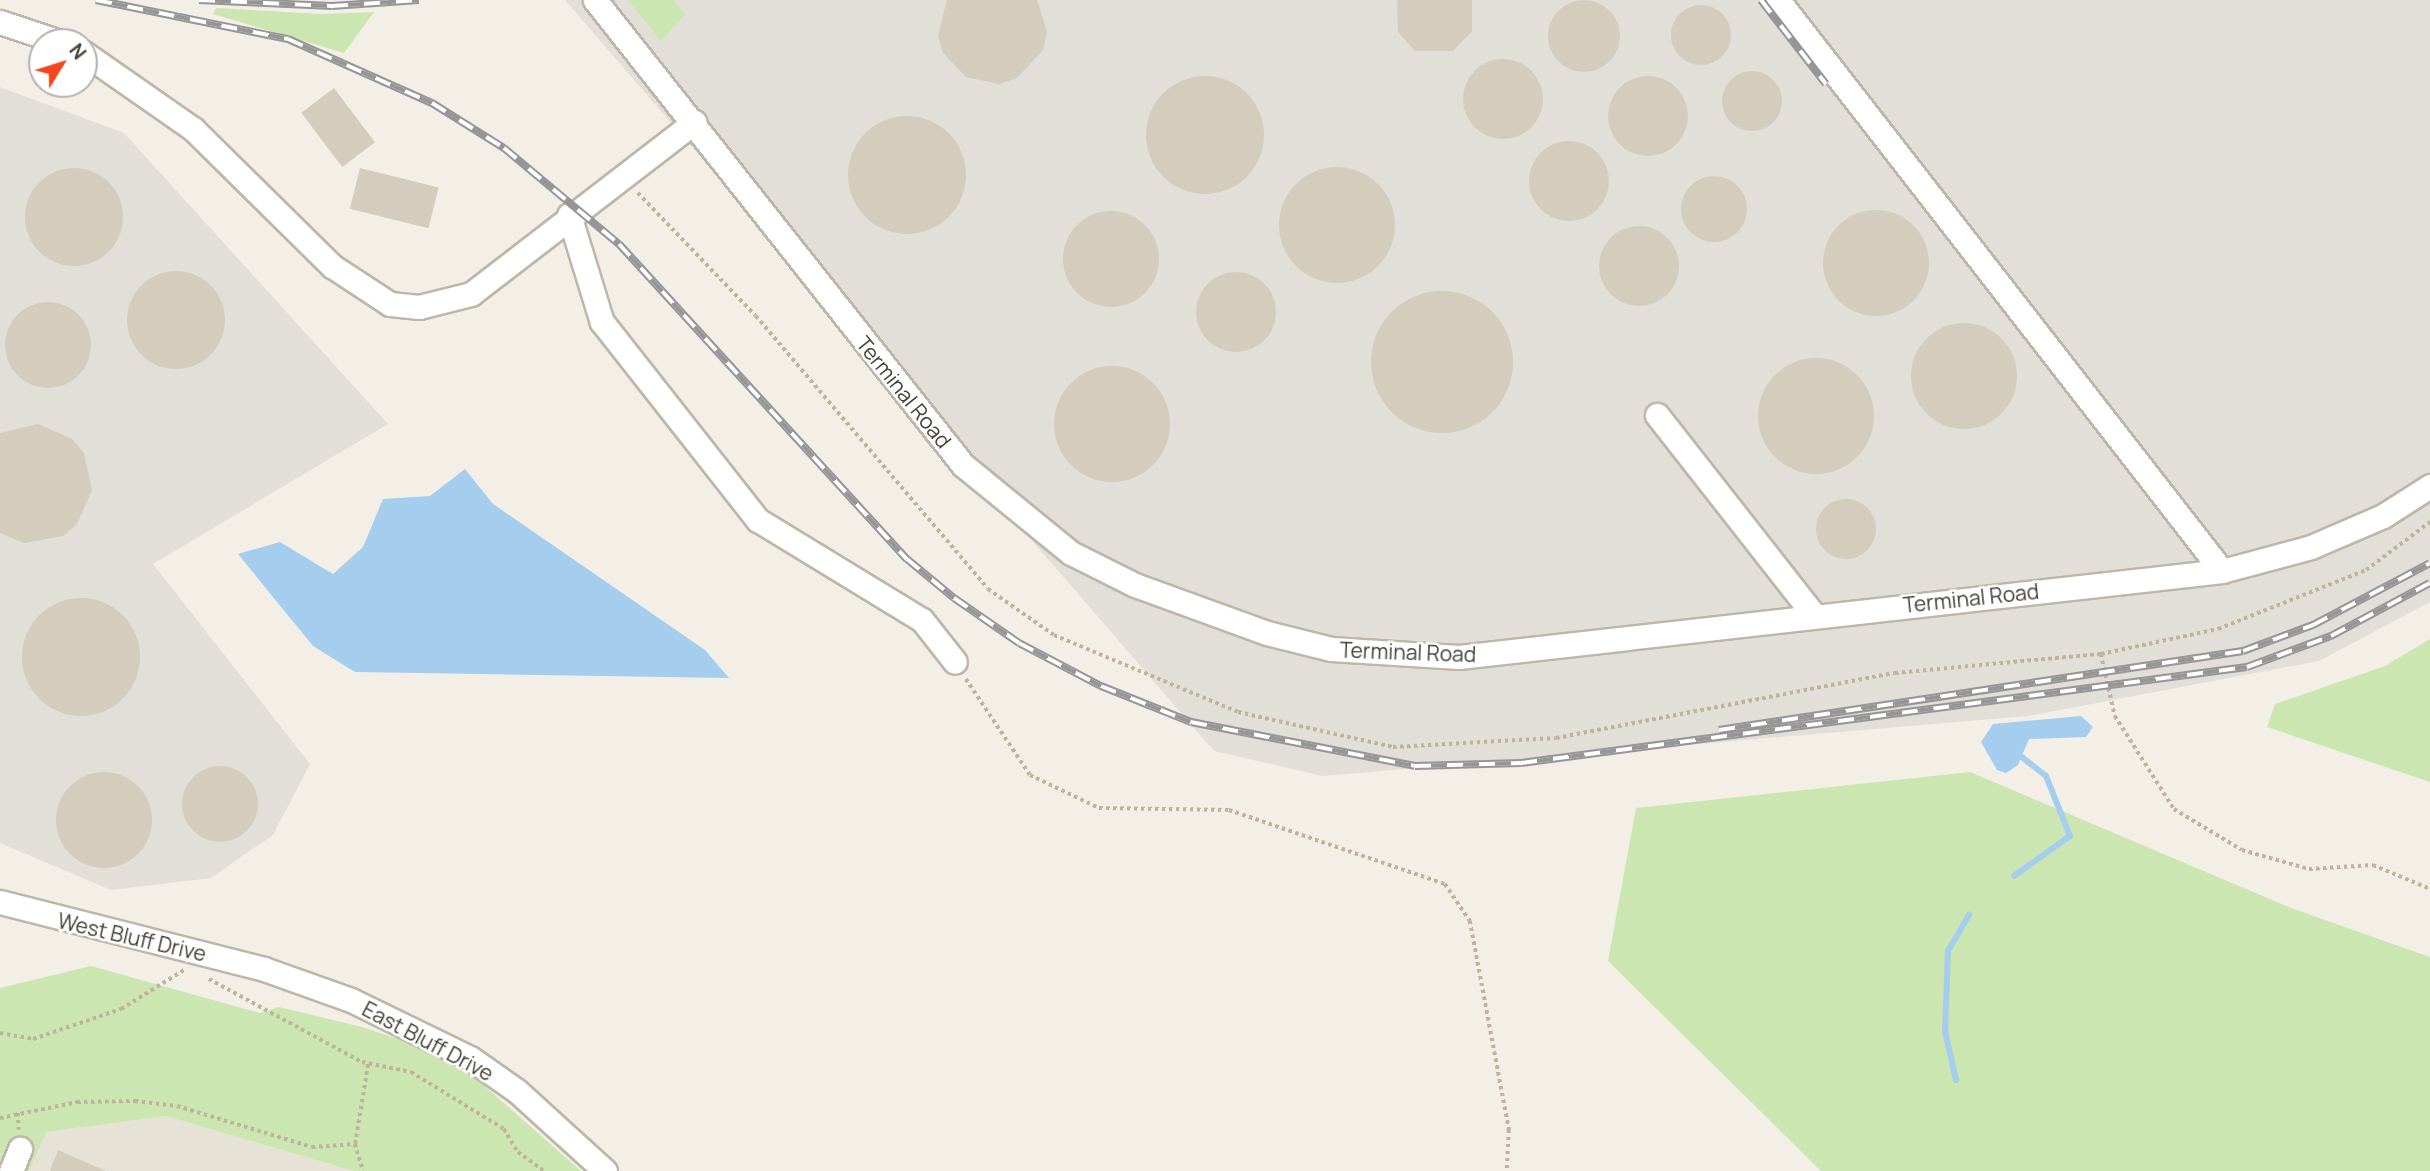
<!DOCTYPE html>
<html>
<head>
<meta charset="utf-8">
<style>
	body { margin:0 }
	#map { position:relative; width:2430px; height:1171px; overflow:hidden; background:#f3efe7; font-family:Manrope,sans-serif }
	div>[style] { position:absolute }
	.residential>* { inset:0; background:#e6e2d5 }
	.industrial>* { inset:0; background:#e2ded8 }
	.green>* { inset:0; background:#cbe6b0 }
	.water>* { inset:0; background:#a5cdee }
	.stream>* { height:6px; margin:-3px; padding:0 3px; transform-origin:3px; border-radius:3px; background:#a5cdee }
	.building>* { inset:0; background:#d4ccbc; transform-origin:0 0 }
	.round { border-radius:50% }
	.path>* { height:3.5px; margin-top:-1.75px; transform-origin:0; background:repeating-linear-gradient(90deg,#bfb49b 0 3.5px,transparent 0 7px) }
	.roads { filter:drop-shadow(2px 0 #beb7a9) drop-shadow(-2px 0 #beb7a9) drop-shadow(0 2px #beb7a9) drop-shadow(0 -2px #beb7a9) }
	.minor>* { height:23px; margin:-11.5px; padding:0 11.5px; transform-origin:11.5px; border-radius:11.5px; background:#fff }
	.rail>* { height:8px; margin-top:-4px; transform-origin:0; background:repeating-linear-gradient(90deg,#fff 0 16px,#969696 0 32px); box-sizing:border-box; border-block:2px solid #969696 }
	span { translate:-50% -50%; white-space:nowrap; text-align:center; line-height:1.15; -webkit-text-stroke:5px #fff; paint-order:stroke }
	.street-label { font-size:21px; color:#454036 }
	.north { position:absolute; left:28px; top:28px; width:70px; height:70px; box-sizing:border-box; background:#fff; border:2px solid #b5b3af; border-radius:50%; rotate:52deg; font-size:19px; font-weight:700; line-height:28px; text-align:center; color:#454036 }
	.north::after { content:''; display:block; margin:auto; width:24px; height:32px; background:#f2471e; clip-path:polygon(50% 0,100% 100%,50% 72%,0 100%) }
</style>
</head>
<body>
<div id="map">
	<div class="residential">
		<div style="clip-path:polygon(166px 1116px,354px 1171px,28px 1171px,46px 1132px)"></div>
	</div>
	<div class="industrial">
		<div style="clip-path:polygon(565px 0,2430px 0,2430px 602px,2319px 661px,2028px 716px,1323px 776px,1214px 751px)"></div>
		<div style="clip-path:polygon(0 87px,124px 133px,388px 424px,153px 564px,310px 764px,273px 835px,211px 878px,111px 890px,0 843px)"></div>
	</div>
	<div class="green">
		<div style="clip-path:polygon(628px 0,673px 0,685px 14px,661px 41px)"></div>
		<div style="clip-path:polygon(216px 8px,322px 14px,374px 12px,344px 53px,213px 14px)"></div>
		<div style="clip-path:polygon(2430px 639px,2430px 782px,2267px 727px,2275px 704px,2385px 666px)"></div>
		<div style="clip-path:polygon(1970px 772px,2291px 908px,2430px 957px,2430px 1171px,1821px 1171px,1608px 961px,1636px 808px)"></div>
		<div style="clip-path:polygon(91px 966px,260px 1013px,279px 1007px,362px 1027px,426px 1048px,480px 1082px,581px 1171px,354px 1171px,166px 1116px,46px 1132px,29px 1171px,0 1171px,0 988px)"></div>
	</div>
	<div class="water">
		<div style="clip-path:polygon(465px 469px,493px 504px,705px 650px,729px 678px,355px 672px,313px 646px,238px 554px,280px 542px,333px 574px,363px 547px,383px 499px,430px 496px)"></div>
		<div style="clip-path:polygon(2081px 716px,2093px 727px,2086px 737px,2029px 739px,2018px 765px,2006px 773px,1997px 770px,1981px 742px,1993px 724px)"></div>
	</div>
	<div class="stream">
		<div style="left:2014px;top:876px;width:69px;rotate:-35.5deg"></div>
		<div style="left:2070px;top:836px;width:65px;rotate:-111.8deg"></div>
		<div style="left:2046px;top:776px;width:31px;rotate:-142deg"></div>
		<div style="left:1956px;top:1080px;width:50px;rotate:-102.7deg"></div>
		<div style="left:1945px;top:1031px;width:80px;rotate:-87.9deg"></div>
		<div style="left:1948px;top:951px;width:42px;rotate:-59.7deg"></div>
	</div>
	<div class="building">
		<div class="round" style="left:1548px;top:0;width:72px;height:72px"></div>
		<div style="clip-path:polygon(947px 0,1037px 0,1047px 32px,1043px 50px,1017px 78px,999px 84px,966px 77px,943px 53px,938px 36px)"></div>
		<div style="clip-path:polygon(1397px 0,1472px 0,1472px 31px,1453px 51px,1415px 51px,1398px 32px)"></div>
		<div class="round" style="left:1671px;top:5px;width:60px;height:60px"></div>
		<div class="round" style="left:1463px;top:59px;width:80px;height:80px"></div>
		<div class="round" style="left:1722px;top:71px;width:60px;height:60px"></div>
		<div class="round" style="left:1608px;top:76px;width:80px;height:80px"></div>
		<div class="round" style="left:1146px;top:76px;width:118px;height:118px"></div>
		<div style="left:334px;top:88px;width:68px;height:41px;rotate:53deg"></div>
		<div class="round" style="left:848px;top:116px;width:118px;height:118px"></div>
		<div class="round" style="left:1529px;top:141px;width:80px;height:80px"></div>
		<div class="round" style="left:1279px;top:167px;width:116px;height:116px"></div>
		<div style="left:360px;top:168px;width:81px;height:42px;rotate:14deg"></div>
		<div class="round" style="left:25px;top:168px;width:98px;height:98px"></div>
		<div class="round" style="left:1681px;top:176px;width:66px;height:66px"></div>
		<div class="round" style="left:1823px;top:210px;width:106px;height:106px"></div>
		<div class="round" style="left:1063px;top:211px;width:96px;height:96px"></div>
		<div class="round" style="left:1599px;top:226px;width:80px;height:80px"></div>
		<div class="round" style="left:127px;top:271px;width:98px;height:98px"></div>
		<div class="round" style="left:1196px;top:272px;width:80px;height:80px"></div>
		<div class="round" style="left:1371px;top:291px;width:142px;height:142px"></div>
		<div class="round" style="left:5px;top:302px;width:86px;height:86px"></div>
		<div class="round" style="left:1911px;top:323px;width:106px;height:106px"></div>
		<div class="round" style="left:1758px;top:358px;width:116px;height:116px"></div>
		<div class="round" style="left:1054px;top:366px;width:116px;height:116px"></div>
		<div style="clip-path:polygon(38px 424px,72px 439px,84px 453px,92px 490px,77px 524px,63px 536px,24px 543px,0 533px,0 433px)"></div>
		<div class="round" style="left:1816px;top:499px;width:60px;height:60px"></div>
		<div class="round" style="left:22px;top:598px;width:118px;height:118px"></div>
		<div class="round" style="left:182px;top:766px;width:76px;height:76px"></div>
		<div class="round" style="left:56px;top:772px;width:96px;height:96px"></div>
		<div style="clip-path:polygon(58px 1150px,106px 1171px,50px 1171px)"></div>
	</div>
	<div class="path">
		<div style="left:638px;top:193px;width:170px;rotate:46.2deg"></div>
		<div style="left:756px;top:316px;width:358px;rotate:49.6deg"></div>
		<div style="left:988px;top:589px;width:80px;rotate:34.9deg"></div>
		<div style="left:1054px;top:635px;width:199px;rotate:22.7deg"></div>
		<div style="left:1238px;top:712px;width:159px;rotate:12.7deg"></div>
		<div style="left:1393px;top:747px;width:163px;rotate:-3.2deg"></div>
		<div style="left:1556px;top:738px;width:345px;rotate:-10.9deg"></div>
		<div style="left:1895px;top:673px;width:207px;rotate:-5.3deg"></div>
		<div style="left:2101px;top:654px;width:120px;rotate:-12.1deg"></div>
		<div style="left:2218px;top:629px;width:159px;rotate:-21.7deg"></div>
		<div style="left:2366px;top:570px;width:80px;rotate:-36.9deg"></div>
		<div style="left:2101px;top:654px;width:64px;rotate:77.3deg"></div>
		<div style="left:2115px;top:716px;width:110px;rotate:57.6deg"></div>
		<div style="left:2174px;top:809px;width:79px;rotate:31.1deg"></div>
		<div style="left:2242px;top:850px;width:70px;rotate:15.8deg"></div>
		<div style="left:2309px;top:869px;width:64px;rotate:-3.6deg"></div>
		<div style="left:2373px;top:865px;width:62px;rotate:22.8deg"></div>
		<div style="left:966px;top:679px;width:115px;rotate:56.3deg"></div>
		<div style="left:1030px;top:775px;width:76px;rotate:25.6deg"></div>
		<div style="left:1099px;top:808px;width:130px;rotate:0.9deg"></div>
		<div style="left:1229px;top:810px;width:228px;rotate:18.9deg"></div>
		<div style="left:1445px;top:884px;width:45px;rotate:56deg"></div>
		<div style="left:1470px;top:921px;width:213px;rotate:79.4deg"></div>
		<div style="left:1509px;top:1130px;width:41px;rotate:92.8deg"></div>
		<div style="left:209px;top:979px;width:174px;rotate:28.5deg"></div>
		<div style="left:362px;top:1062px;width:50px;rotate:11.5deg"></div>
		<div style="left:411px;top:1072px;width:109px;rotate:31.5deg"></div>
		<div style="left:504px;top:1129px;width:27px;rotate:59deg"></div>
		<div style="left:518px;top:1152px;width:32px;rotate:36deg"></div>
		<div style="left:0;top:1033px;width:34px;rotate:10deg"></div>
		<div style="left:33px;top:1039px;width:93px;rotate:-18.8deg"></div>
		<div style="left:121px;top:1009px;width:74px;rotate:-31.8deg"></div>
		<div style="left:18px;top:1113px;width:17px;rotate:87deg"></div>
		<div style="left:0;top:1118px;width:79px;rotate:-11.7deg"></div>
		<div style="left:77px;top:1102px;width:58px;rotate:-1deg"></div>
		<div style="left:135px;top:1101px;width:42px;rotate:6.8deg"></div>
		<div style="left:177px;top:1106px;width:141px;rotate:16.9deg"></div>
		<div style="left:312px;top:1147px;width:43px;rotate:-4deg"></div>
		<div style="left:355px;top:1144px;width:82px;rotate:-80.9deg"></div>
		<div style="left:355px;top:1144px;width:28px;rotate:73deg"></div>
	</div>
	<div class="roads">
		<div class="minor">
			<div style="left:595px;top:0;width:593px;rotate:51.64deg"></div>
			<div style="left:963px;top:465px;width:139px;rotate:39.2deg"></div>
			<div style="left:1071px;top:553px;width:72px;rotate:26.6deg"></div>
			<div style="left:1135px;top:585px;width:140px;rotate:20deg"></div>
			<div style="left:1267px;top:633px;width:66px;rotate:14deg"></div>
			<div style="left:1331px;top:649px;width:128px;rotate:3.6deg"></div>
			<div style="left:1459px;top:657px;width:768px;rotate:-6.43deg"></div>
			<div style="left:2222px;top:571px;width:92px;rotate:-15.1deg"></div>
			<div style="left:2311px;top:547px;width:78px;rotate:-23.3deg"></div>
			<div style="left:2383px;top:516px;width:56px;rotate:-32.6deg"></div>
			<div style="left:1778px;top:0;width:723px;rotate:52.13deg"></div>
			<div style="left:0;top:22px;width:63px;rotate:18.4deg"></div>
			<div style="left:84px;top:53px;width:133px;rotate:34.9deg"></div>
			<div style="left:193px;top:129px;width:195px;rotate:44.6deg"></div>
			<div style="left:332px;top:266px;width:69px;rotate:33.2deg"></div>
			<div style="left:390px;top:304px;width:29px;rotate:6deg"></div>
			<div style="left:419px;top:307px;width:54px;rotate:-14deg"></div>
			<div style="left:471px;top:294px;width:282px;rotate:-37.6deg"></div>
			<div style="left:569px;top:215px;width:112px;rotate:72.9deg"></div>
			<div style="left:602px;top:322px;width:252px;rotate:51.8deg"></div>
			<div style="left:758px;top:520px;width:192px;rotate:31.4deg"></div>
			<div style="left:922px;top:620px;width:53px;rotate:51.8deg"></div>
			<div style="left:1657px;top:415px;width:254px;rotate:51.9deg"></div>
			<div style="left:0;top:902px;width:272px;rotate:14.2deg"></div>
			<div style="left:264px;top:969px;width:92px;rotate:19.6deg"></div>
			<div style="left:351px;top:1000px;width:132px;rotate:26deg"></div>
			<div style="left:470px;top:1058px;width:57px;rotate:35.1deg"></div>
			<div style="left:517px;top:1091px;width:119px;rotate:42.3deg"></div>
			<div style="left:11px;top:1171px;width:24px;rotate:-68deg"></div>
		</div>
	</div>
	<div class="rail">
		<div style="left:96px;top:0;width:196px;rotate:11.5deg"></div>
		<div style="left:288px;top:39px;width:158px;rotate:24deg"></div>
		<div style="left:432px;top:103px;width:85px;rotate:32deg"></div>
		<div style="left:504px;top:148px;width:150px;rotate:39.9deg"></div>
		<div style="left:619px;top:244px;width:427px;rotate:47.6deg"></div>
		<div style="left:907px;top:559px;width:61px;rotate:39.7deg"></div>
		<div style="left:954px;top:598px;width:79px;rotate:34.7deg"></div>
		<div style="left:1019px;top:643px;width:93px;rotate:27.7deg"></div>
		<div style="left:1101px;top:686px;width:97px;rotate:21.8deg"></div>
		<div style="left:1191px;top:722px;width:228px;rotate:11.1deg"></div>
		<div style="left:1415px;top:766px;width:106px;rotate:-1.6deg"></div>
		<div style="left:1521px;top:763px;width:732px;rotate:-7.53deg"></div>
		<div style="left:2247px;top:667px;width:90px;rotate:-20.3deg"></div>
		<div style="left:2331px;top:636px;width:112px;rotate:-28.2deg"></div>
		<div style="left:199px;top:0;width:133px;rotate:2.6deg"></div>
		<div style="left:332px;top:6px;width:87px;rotate:-3.9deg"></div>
		<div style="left:1761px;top:0;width:106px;rotate:52.3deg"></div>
		<div style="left:1719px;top:730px;width:530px;rotate:-8.57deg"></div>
		<div style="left:2243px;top:651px;width:75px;rotate:-20.4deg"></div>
		<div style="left:2313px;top:625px;width:132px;rotate:-27.9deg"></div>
	</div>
	<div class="street-label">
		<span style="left:904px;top:392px;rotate:51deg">Terminal Road</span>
		<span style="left:1971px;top:598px;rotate:-6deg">Terminal Road</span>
		<span style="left:1408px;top:652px;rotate:2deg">Terminal Road</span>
		<span style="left:132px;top:937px;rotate:13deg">West Bluff Drive</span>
		<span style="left:428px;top:1041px;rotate:28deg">East Bluff Drive</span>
	</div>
	<div class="north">N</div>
</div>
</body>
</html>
